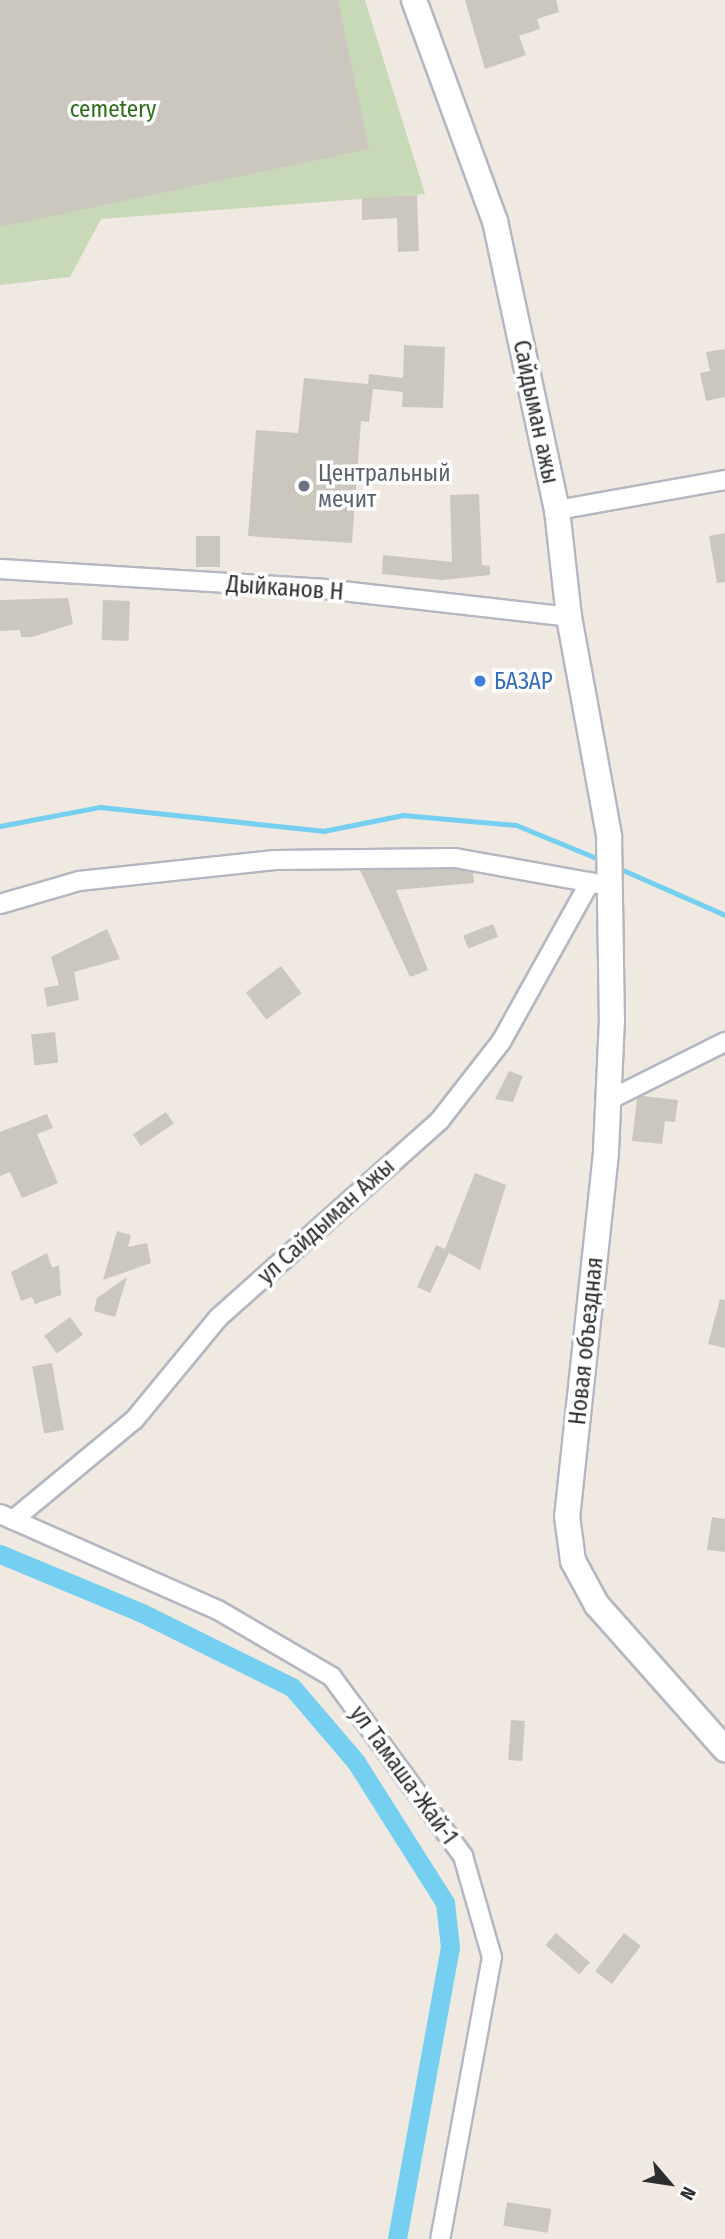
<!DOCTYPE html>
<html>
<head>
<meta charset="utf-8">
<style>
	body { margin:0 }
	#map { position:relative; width:725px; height:2239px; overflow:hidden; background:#efe9e1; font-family:"Fira Sans Condensed",sans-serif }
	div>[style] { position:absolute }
	.cemetery>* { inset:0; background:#c8d9b8 }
	.stream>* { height:5px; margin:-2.5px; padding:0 2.5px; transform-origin:2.5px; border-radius:2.5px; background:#75cff0 }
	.canal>* { height:19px; margin:-9.5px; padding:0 9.5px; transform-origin:9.5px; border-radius:9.5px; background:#75cff0 }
	.building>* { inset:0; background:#cbc7bf; transform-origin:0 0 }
	.roads { filter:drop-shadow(2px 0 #b4b7c1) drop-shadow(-2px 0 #b4b7c1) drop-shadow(0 2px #b4b7c1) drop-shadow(0 -2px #b4b7c1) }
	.street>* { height:18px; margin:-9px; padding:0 9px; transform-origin:9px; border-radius:9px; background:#fff }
	.secondary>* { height:24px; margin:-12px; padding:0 12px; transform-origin:12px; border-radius:12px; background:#fff }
	.dots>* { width:19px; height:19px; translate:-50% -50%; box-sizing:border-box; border:4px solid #fff; border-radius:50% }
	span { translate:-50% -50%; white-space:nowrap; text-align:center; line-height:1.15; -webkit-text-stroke:7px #fff; paint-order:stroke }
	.park-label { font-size:23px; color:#2c6e1b }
	.street-label { font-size:23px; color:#2e2e2e }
	.worship-label { font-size:23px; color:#5b616d }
	.left { translate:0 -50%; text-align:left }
	.shop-label { font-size:23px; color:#366cbe }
	.north { position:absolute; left:634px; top:2148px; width:70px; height:70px; -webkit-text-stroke:5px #fff; paint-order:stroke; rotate:119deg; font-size:19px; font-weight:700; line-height:28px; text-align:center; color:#2e2e2e }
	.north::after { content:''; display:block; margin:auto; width:24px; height:32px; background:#2e2e2e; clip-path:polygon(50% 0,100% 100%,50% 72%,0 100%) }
</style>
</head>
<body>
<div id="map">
	<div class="cemetery">
		<div style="clip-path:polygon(0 0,365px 0,425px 194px,101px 219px,70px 277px,0 285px)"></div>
	</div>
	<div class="stream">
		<div style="left:0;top:826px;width:102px;rotate:-10.8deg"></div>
		<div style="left:100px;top:807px;width:224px;rotate:6.1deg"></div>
		<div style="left:323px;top:831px;width:82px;rotate:-11.3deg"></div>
		<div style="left:403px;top:815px;width:113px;rotate:5.1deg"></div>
		<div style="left:516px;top:825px;width:92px;rotate:22.4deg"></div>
		<div style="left:616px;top:867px;width:119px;rotate:23.8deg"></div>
	</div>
	<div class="canal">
		<div style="left:0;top:1554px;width:152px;rotate:22.5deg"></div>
		<div style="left:140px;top:1612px;width:169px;rotate:26.3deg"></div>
		<div style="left:292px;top:1687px;width:99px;rotate:49.5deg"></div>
		<div style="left:356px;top:1762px;width:167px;rotate:57.7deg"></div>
		<div style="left:445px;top:1903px;width:44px;rotate:83.5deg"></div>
		<div style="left:450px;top:1947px;width:297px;rotate:100.3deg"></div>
	</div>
	<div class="building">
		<div style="clip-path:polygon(0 0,338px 0,369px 149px,0 227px)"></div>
		<div style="clip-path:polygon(465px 0,556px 0,559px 12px,537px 19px,540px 29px,519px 36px,526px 55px,485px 69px)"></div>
		<div style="clip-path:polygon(417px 195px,419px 251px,398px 252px,397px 218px,362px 220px,362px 198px)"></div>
		<div style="clip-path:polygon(404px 345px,445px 347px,443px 408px,402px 407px,403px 392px,373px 389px,369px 422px,361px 421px,352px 543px,248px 536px,256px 430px,298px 433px,304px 378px,368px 384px,369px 374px,403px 378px)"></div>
		<div style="clip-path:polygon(725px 349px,725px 397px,706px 401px,700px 373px,710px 371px,706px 352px)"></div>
		<div style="clip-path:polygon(479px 494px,482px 565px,490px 566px,490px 575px,442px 580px,382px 574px,383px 555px,452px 562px,450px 495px)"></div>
		<div style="clip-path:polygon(725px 533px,725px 582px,717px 583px,709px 536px)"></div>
		<div style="left:196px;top:536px;width:24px;height:31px"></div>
		<div style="clip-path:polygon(68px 598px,73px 624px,32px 637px,21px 637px,20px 630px,0 631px,0 600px)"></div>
		<div style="left:103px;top:600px;width:27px;height:40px;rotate:2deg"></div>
		<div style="clip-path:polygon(454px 869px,473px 873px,474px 883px,396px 890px,428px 970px,410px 977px,360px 870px)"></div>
		<div style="left:493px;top:924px;width:14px;height:32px;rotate:69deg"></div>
		<div style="clip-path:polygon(107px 929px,120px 959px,74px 972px,79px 1000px,47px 1007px,44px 988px,59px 985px,51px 957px)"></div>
		<div style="left:281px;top:966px;width:34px;height:44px;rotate:53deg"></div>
		<div style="left:55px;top:1032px;width:31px;height:24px;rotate:84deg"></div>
		<div style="clip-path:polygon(509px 1071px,523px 1076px,513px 1102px,495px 1099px)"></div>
		<div style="clip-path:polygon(643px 1096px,678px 1100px,675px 1122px,665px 1121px,662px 1144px,632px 1141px,637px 1099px)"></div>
		<div style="left:166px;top:1112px;width:14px;height:40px;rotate:56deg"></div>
		<div style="clip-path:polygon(47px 1114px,53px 1128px,37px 1134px,58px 1183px,22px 1198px,10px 1172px,0 1176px,0 1132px)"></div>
		<div style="clip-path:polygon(475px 1173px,506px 1185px,480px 1270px,449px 1253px,430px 1293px,417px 1287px,436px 1245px,445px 1249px)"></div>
		<div style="clip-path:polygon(117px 1231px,131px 1235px,128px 1247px,147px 1243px,151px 1263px,103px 1280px)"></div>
		<div style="clip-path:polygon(47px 1253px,52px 1268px,59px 1265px,61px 1295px,35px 1304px,32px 1297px,21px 1301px,11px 1272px)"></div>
		<div style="clip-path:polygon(127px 1277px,115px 1317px,94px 1311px,97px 1298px)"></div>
		<div style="clip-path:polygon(720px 1299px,725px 1300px,725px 1348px,708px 1344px)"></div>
		<div style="left:70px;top:1317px;width:22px;height:32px;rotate:54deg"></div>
		<div style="left:52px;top:1363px;width:68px;height:20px;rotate:80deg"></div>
		<div style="clip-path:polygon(712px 1517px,725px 1519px,725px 1552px,707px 1550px)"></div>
		<div style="left:511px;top:1720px;width:14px;height:40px;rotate:4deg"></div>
		<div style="left:556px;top:1933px;width:45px;height:16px;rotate:41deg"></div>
		<div style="left:624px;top:1933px;width:21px;height:48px;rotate:37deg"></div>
		<div style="left:507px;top:2202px;width:45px;height:24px;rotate:9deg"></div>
	</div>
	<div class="roads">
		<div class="street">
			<div style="left:557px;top:510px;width:171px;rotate:-10.1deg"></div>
			<div style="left:0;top:569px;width:326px;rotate:3.5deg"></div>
			<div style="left:325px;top:589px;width:246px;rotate:6.5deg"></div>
			<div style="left:0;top:904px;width:82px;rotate:-16.2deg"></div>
			<div style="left:79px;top:881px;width:197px;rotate:-6.1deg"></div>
			<div style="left:275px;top:860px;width:180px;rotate:-0.6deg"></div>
			<div style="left:455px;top:858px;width:146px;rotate:10.2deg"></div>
			<div style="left:609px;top:1100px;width:130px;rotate:-26.6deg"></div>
			<div style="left:0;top:1514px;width:238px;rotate:23.8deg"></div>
			<div style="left:218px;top:1610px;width:132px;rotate:30.4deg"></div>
			<div style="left:332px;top:1677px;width:222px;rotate:53.8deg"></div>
			<div style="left:463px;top:1856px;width:105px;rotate:74deg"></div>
			<div style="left:492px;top:1957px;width:287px;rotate:100.4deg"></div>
			<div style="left:13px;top:1520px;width:157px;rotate:-39.6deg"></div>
			<div style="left:134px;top:1420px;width:132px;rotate:-50.5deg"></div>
			<div style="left:218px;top:1318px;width:297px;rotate:-41.7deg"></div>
			<div style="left:440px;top:1120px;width:99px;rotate:-52deg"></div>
			<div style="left:501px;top:1042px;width:183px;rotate:-60.9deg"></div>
		</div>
		<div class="secondary">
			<div style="left:414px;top:0;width:235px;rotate:69.9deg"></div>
			<div style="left:495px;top:221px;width:296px;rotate:77.9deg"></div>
			<div style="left:557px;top:510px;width:108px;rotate:83.6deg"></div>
			<div style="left:569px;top:617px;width:223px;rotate:79.6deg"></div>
			<div style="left:609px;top:836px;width:183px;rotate:89.1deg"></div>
			<div style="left:612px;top:1019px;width:134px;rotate:92.6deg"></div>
			<div style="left:606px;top:1153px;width:365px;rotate:96.1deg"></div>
			<div style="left:567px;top:1516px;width:45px;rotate:82.4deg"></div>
			<div style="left:573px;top:1561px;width:50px;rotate:61.4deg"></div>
			<div style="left:597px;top:1605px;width:193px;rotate:48.4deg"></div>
		</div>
	</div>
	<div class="dots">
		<div style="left:304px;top:486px;background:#6b7280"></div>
		<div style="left:480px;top:681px;background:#3f7fe0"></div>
	</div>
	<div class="park-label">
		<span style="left:113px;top:109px">cemetery</span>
	</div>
	<div class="street-label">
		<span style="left:536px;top:412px;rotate:78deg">Сайдыман ажы</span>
		<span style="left:285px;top:588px;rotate:4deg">Дыйканов Н</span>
		<span style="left:326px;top:1221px;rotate:-42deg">ул Сайдыман Ажы</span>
		<span style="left:586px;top:1341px;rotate:-84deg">Новая объездная</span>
		<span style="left:404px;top:1775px;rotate:54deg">ул Тамаша-Жай-1</span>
	</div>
	<div class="worship-label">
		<span class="left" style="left:318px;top:486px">Центральный<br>мечит</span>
	</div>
	<div class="shop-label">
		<span class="left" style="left:494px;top:681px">БАЗАР</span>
	</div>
	<div class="north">N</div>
</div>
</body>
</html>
